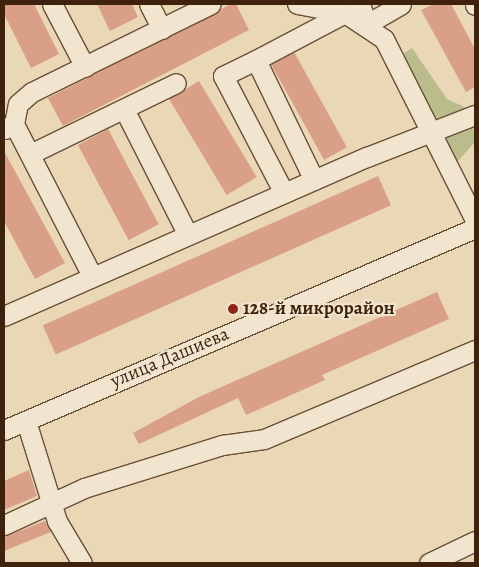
<!DOCTYPE html>
<html>
<head>
<meta charset="utf-8">
<style>
	body { margin:0 }
	#map { position:relative; width:479px; height:567px; overflow:hidden; background:#e9d7b5; font-family:Alegreya,serif }
	div>[style] { position:absolute }
	.green>* { inset:0; background:#babd8b }
	.building>* { inset:0; background:#d9a087; transform-origin:0 0 }
	.roads { filter:drop-shadow(1px 0 #6a4f37) drop-shadow(-1px 0 #6a4f37) drop-shadow(0 1px #6a4f37) drop-shadow(0 -1px #6a4f37) }
	.minor>* { height:19px; margin:-9.5px; padding:0 9.5px; transform-origin:9.5px; border-radius:9.5px; background:#f1e5cf }
	.dots>* { width:14px; height:14px; translate:-50% -50%; box-sizing:border-box; border:2px solid #f1e5cf; border-radius:50% }
	span { translate:-50% -50%; white-space:nowrap; text-align:center; line-height:1.15; -webkit-text-stroke:4px #f1e5cf; paint-order:stroke }
	.poi-label { font-size:19px; color:#3f220d; font-weight:700 }
	.left { translate:0 -50%; text-align:left }
	.street-label { font-size:19px; color:#3f220d }
	.frame { position:absolute; inset:0; border:5px solid #3f220d; pointer-events:none }
</style>
</head>
<body>
<div id="map">
	<div class="green">
		<div style="clip-path:polygon(412px 48px,447px 99px,471px 110px,475px 142px,458px 161px,437px 161px,393px 61px)"></div>
	</div>
	<div class="building">
		<div style="clip-path:polygon(4px 4px,34px 4px,59px 54px,31px 68px,4px 14px)"></div>
		<div style="clip-path:polygon(97px 4px,132px 4px,138px 17px,110px 31px)"></div>
		<div style="clip-path:polygon(231px 4px,236px 4px,249px 30px,63px 126px,48px 98px)"></div>
		<div style="clip-path:polygon(434px 4px,451px 4px,475px 49px,475px 87px,466px 92px,421px 10px)"></div>
		<div style="left:294px;top:52px;width:109px;height:26px;rotate:61deg"></div>
		<div style="left:199px;top:81px;width:112px;height:35px;rotate:59deg"></div>
		<div style="left:108px;top:129px;width:108px;height:34px;rotate:62deg"></div>
		<div style="clip-path:polygon(4px 151px,65px 263px,35px 279px,4px 221px)"></div>
		<div style="left:378px;top:176px;width:32px;height:367px;rotate:66deg"></div>
		<div style="clip-path:polygon(437px 292px,449px 319px,322px 375px,325px 380px,246px 415px,238px 398px,139px 444px,133px 433px,199px 397px)"></div>
		<div style="clip-path:polygon(29px 470px,37px 496px,4px 510px,4px 481px)"></div>
		<div style="clip-path:polygon(45px 521px,51px 532px,4px 551px,4px 537px)"></div>
	</div>
	<div class="roads">
		<div class="minor">
			<div style="left:52px;top:4px;width:71px;rotate:62.4deg"></div>
			<div style="left:149px;top:4px;width:28px;rotate:63deg"></div>
			<div style="left:297px;top:4px;width:49px;rotate:10.6deg"></div>
			<div style="left:345px;top:13px;width:47px;rotate:33.7deg"></div>
			<div style="left:384px;top:39px;width:203px;rotate:63.3deg"></div>
			<div style="left:360px;top:4px;width:21px;rotate:71deg"></div>
			<div style="left:367px;top:24px;width:39px;rotate:-30deg"></div>
			<div style="left:475px;top:4px;width:1px;rotate:90deg"></div>
			<div style="left:256px;top:60px;width:101px;rotate:-27.8deg"></div>
			<div style="left:124px;top:109px;width:141px;rotate:63.1deg"></div>
			<div style="left:14px;top:124px;width:20px;rotate:-79deg"></div>
			<div style="left:18px;top:104px;width:18px;rotate:-41deg"></div>
			<div style="left:32px;top:92px;width:199px;rotate:-26.2deg"></div>
			<div style="left:5px;top:129px;width:10px;rotate:-29deg"></div>
			<div style="left:14px;top:124px;width:171px;rotate:62.8deg"></div>
			<div style="left:30px;top:154px;width:162px;rotate:-25.9deg"></div>
			<div style="left:284px;top:193px;width:132px;rotate:-117.5deg"></div>
			<div style="left:223px;top:76px;width:37px;rotate:-26deg"></div>
			<div style="left:256px;top:60px;width:133px;rotate:64.2deg"></div>
			<div style="left:4px;top:316px;width:396px;rotate:-23.7deg"></div>
			<div style="left:367px;top:157px;width:116px;rotate:-21.3deg"></div>
			<div style="left:26px;top:421px;width:105px;rotate:72.8deg"></div>
			<div style="left:57px;top:521px;width:49px;rotate:59.2deg"></div>
			<div style="left:4px;top:430px;width:512px;rotate:-23.21deg"></div>
			<div style="left:4px;top:525px;width:88px;rotate:-24.8deg"></div>
			<div style="left:84px;top:488px;width:145px;rotate:-17.3deg"></div>
			<div style="left:222px;top:445px;width:42px;rotate:-8.1deg"></div>
			<div style="left:264px;top:439px;width:229px;rotate:-22.9deg"></div>
			<div style="left:429px;top:563px;width:51px;rotate:-25.6deg"></div>
		</div>
	</div>
	<div class="dots">
		<div style="left:233px;top:309px;background:#8f2418"></div>
	</div>
	<div class="poi-label">
		<span class="left" style="left:243px;top:309px">128-й микрорайон</span>
	</div>
	<div class="street-label">
		<span style="left:170px;top:358px;rotate:-23deg">улица Дашиева</span>
	</div>
	<div class="frame"></div>
</div>
</body>
</html>
